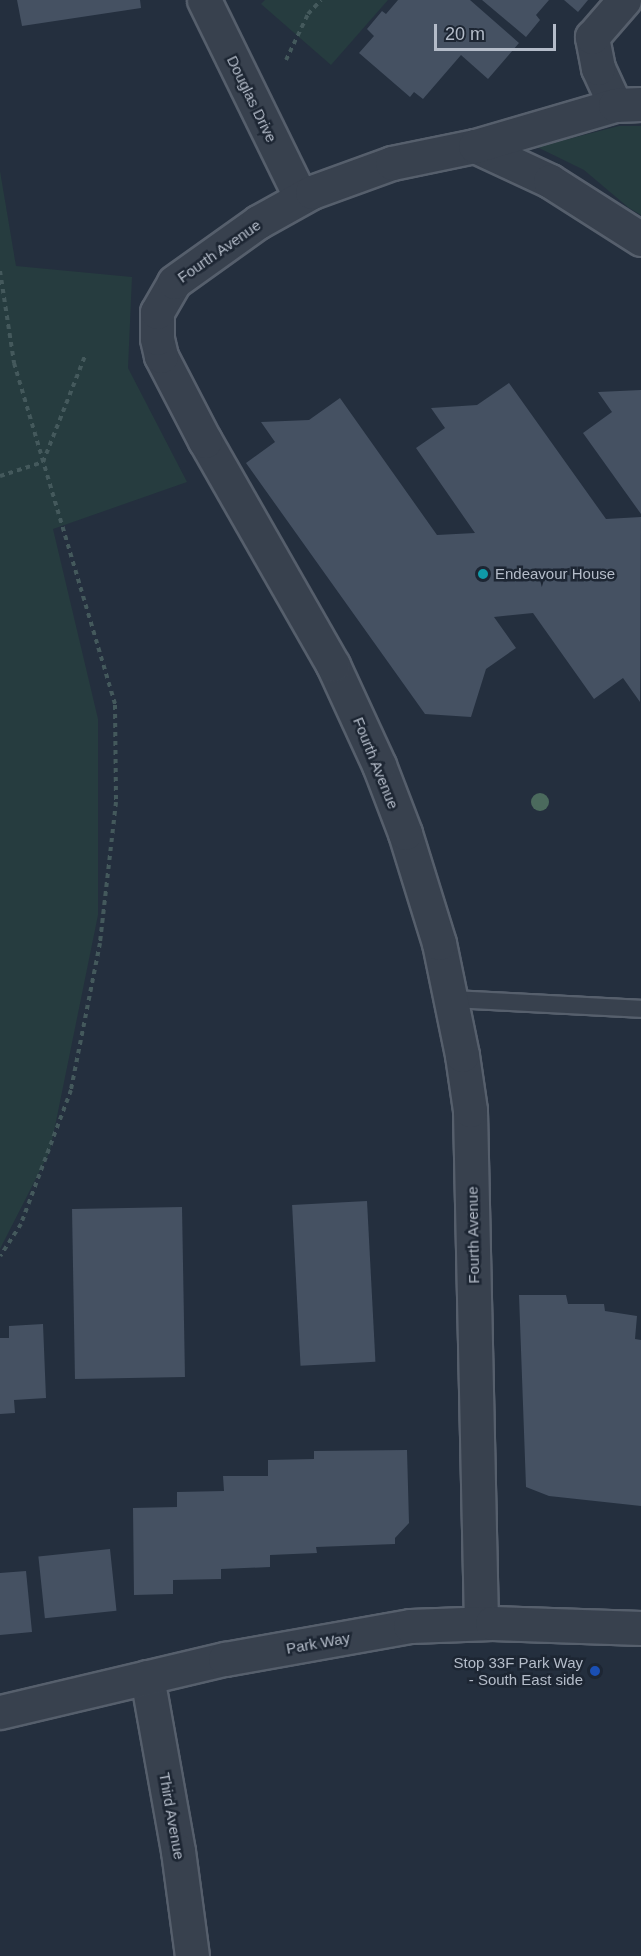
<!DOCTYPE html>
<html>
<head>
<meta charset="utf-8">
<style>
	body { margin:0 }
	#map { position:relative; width:641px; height:1956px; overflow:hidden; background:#242f3e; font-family:Arial,sans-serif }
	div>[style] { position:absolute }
	.green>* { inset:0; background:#263c3f }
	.building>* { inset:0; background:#455162; transform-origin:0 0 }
	.path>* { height:4px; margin-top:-2px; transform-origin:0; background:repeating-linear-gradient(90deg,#44595c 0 4.5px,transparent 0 9px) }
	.roads { filter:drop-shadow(2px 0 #565f6c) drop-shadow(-2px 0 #565f6c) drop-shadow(0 2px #565f6c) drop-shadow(0 -2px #565f6c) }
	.service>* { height:16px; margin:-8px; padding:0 8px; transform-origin:8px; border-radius:8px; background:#38414e }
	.minor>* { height:33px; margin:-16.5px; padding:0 16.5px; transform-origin:16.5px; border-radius:16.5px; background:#38414e }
	.trees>* { width:18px; height:18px; margin:-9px; border-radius:50%; background:#4b6a5d }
	.dots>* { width:16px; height:16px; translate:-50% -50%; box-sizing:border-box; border:3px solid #1d2633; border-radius:50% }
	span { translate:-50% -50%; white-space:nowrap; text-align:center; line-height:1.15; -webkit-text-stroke:5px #1d2633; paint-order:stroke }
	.street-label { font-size:15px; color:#b4bcc9 }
	.poi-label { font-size:15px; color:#b4bcc9 }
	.left { translate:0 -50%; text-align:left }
	.right { translate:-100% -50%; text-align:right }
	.scale { position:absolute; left:434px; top:24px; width:122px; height:27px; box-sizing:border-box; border:3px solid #b4bcc9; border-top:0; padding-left:8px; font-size:18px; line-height:21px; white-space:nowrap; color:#b4bcc9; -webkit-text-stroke:4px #1d2633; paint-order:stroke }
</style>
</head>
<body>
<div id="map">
	<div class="green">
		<div style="clip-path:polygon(265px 0,388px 0,331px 65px,261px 4px)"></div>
		<div style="clip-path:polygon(619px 126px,641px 126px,641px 215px,629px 208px,584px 170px,537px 147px)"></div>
		<div style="clip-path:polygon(0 171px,16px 266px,132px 277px,128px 368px,187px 482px,53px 529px,98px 719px,98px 915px,50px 1151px,0 1249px)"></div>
	</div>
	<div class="building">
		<div style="clip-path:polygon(17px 0,140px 0,141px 8px,22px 26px)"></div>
		<div style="clip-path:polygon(398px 0,470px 0,519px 43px,488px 79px,461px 55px,423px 99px,414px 92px,410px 97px,359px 53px,374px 36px,367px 29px,382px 11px,386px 14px)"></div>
		<div style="clip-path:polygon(482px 0,549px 0,536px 15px,540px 20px,526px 37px)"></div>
		<div style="clip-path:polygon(564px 0,588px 0,578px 12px)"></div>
		<div style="clip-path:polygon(509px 383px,606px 519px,641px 517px,640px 702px,623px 678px,594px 699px,533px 613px,494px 617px,516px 648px,486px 669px,471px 717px,425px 714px,246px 463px,275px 442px,261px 422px,309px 420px,340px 398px,437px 535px,475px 533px,416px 448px,445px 428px,431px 408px,477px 405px)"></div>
		<div style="clip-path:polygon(641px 390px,641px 514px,583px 433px,612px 412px,598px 392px)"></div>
		<div style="left:367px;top:1201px;width:161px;height:75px;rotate:87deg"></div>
		<div style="left:182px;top:1207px;width:170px;height:110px;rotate:89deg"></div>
		<div style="clip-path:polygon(519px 1295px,566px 1295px,568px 1304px,604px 1304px,605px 1311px,637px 1316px,635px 1339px,641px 1340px,641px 1506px,549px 1496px,526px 1487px)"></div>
		<div style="clip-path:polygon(43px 1324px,46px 1398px,14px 1400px,15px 1413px,0 1414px,0 1338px,9px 1338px,9px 1326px)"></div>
		<div style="clip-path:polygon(407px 1450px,409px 1523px,395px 1538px,395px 1544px,316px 1547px,317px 1553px,270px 1555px,270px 1567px,221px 1569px,221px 1579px,173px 1580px,173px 1594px,134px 1595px,133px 1508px,177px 1507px,177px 1492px,224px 1491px,223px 1476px,268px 1476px,268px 1460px,314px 1459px,314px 1451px)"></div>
		<div style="left:110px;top:1549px;width:62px;height:72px;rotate:84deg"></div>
		<div style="clip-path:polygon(26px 1571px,32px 1632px,0 1635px,0 1573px)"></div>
	</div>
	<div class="path">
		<div style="left:286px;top:60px;width:51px;rotate:-64.4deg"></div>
		<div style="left:308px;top:14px;width:19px;rotate:-47deg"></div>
		<div style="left:0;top:271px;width:93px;rotate:81.3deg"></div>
		<div style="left:14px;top:363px;width:357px;rotate:73.5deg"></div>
		<div style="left:115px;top:705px;width:97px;rotate:89.4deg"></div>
		<div style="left:116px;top:802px;width:142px;rotate:96.5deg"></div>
		<div style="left:100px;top:943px;width:150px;rotate:101.2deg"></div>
		<div style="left:71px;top:1090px;width:143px;rotate:110.5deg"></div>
		<div style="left:21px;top:1224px;width:38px;rotate:123deg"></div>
		<div style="left:0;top:476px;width:45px;rotate:-18deg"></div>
		<div style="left:43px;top:462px;width:114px;rotate:-68.4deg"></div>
	</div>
	<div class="roads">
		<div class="service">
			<div style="left:451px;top:999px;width:190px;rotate:3deg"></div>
		</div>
		<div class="minor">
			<div style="left:204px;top:0;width:220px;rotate:63.9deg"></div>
			<div style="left:615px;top:105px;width:41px;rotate:-114.7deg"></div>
			<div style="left:598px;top:68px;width:32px;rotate:-101deg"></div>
			<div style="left:592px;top:37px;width:49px;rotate:-49.1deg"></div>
			<div style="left:475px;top:146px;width:83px;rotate:25deg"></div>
			<div style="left:550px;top:181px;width:108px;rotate:32.5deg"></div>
			<div style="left:481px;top:1623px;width:513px;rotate:-91.23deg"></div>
			<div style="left:470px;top:1110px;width:56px;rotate:-98.3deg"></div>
			<div style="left:462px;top:1055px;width:114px;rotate:-101.6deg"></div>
			<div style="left:439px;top:943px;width:115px;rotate:-107.2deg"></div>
			<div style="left:405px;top:833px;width:73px;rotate:-110.9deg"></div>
			<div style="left:379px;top:765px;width:110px;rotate:-114.7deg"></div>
			<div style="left:333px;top:665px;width:258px;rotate:-119.7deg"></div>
			<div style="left:205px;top:441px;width:96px;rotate:-117.4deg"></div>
			<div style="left:161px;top:356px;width:18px;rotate:-103deg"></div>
			<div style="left:157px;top:338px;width:26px;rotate:-90deg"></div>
			<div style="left:157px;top:312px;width:34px;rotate:-60deg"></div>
			<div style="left:174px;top:282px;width:103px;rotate:-35.5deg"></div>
			<div style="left:258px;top:222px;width:62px;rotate:-29.1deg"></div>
			<div style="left:312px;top:192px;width:85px;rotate:-19.9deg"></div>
			<div style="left:392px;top:163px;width:85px;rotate:-11.6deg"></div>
			<div style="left:475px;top:146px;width:146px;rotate:-16.3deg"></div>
			<div style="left:615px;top:105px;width:26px;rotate:-2deg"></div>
			<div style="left:147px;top:1677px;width:177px;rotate:79.9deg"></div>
			<div style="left:178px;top:1851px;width:106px;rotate:82.4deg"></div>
			<div style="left:0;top:1712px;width:231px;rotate:-13.3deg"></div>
			<div style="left:225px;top:1659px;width:188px;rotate:-10.1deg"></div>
			<div style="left:410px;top:1626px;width:82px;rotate:-2.1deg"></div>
			<div style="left:492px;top:1623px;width:149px;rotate:1.9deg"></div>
		</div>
	</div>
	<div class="trees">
		<div style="left:540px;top:802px"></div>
	</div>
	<div class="dots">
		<div style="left:483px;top:574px;background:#0f9aa8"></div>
		<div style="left:595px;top:1671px;background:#1a4fb4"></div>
	</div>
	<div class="street-label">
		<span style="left:252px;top:99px;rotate:64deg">Douglas Drive</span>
		<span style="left:219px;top:251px;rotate:-35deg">Fourth Avenue</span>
		<span style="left:376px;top:763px;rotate:68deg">Fourth Avenue</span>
		<span style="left:473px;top:1235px;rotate:-91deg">Fourth Avenue</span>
		<span style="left:318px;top:1643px;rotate:-10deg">Park Way</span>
		<span style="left:172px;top:1816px;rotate:80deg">Third Avenue</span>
	</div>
	<div class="poi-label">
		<span class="left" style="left:495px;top:574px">Endeavour House</span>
		<span class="right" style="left:583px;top:1671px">Stop 33F Park Way<br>- South East side</span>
	</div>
	<div class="scale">20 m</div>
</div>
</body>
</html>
